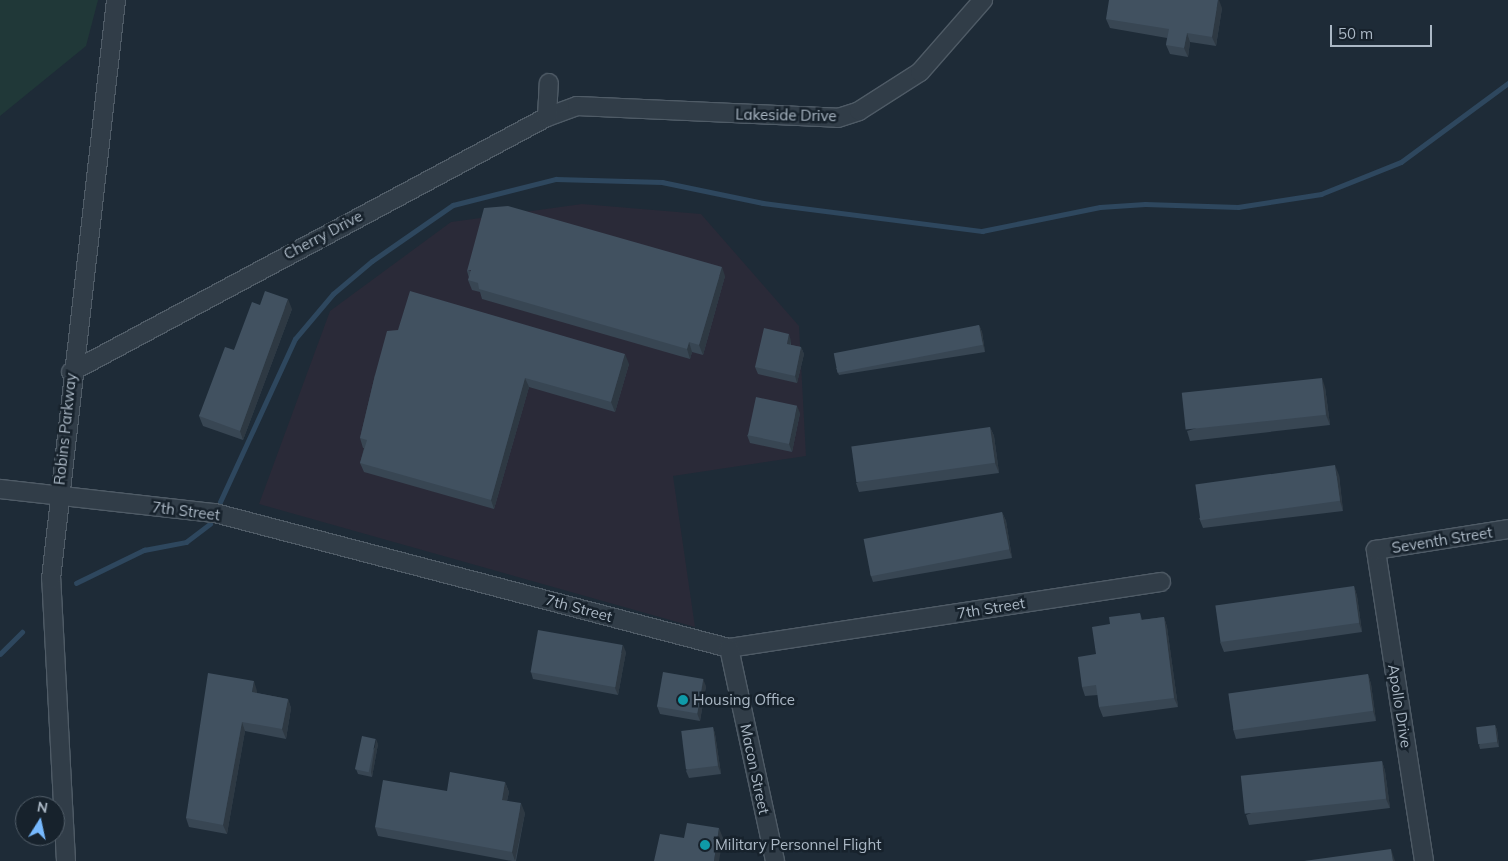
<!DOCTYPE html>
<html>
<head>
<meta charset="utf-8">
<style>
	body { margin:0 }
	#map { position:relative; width:1508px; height:861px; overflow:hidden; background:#1e2b37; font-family:Mulish,sans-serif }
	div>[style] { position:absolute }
	.medical>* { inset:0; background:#2a2a38 }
	.green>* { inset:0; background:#203838 }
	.stream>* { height:4.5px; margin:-2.25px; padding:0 2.25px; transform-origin:2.25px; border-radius:2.25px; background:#2e475e }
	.roads { filter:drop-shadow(1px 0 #4f5b66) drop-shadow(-1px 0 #4f5b66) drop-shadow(0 1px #4f5b66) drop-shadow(0 -1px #4f5b66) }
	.minor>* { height:18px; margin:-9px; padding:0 9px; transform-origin:9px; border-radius:9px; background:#313d48 }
	.wall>* { inset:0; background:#384653 }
	.shaded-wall>* { inset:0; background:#2e3943 }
	.building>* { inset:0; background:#415160; transform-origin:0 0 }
	.dots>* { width:14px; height:14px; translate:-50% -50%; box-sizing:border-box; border:2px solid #17222c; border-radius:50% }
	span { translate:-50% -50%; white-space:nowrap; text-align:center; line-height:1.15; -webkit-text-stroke:5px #17222c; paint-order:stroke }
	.street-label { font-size:15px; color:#abb8c5 }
	.poi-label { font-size:15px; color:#abb8c5 }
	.left { translate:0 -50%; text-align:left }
	.north { position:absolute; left:15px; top:796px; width:50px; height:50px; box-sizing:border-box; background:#17222c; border:1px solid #525e69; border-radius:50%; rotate:10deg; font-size:14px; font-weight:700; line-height:20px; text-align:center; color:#abb8c5 }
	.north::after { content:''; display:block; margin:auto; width:18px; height:22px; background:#77b9fe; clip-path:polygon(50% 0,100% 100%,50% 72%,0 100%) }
	.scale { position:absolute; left:1330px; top:25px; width:102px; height:22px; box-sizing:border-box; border:2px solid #abb8c5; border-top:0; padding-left:6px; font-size:15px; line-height:18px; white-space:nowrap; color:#abb8c5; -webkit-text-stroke:4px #17222c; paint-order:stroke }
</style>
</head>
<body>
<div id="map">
	<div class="medical">
		<div style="clip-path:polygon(582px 204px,701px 214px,799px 326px,806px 456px,673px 476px,695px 627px,259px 504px,330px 311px,451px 222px)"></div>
	</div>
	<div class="green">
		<div style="clip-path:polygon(0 0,98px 0,86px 46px,0 116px)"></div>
	</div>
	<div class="stream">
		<div style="left:220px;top:502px;width:179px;rotate:-65.3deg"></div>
		<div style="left:295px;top:339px;width:59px;rotate:-49.8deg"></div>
		<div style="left:333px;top:294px;width:51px;rotate:-40.2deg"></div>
		<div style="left:372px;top:261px;width:98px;rotate:-34.7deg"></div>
		<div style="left:453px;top:205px;width:106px;rotate:-14.2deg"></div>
		<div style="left:556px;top:179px;width:106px;rotate:1.6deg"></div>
		<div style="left:662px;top:182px;width:103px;rotate:11.7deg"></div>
		<div style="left:763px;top:203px;width:221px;rotate:7.3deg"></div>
		<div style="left:982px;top:231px;width:120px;rotate:-11.5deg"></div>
		<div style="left:1100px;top:207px;width:45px;rotate:-3.8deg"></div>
		<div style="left:1145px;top:204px;width:93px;rotate:1.8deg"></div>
		<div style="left:1238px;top:207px;width:84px;rotate:-8.9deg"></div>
		<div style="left:1321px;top:194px;width:86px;rotate:-21.8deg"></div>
		<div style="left:1401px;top:162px;width:133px;rotate:-36.4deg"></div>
		<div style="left:76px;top:583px;width:76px;rotate:-25.9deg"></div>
		<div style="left:144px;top:550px;width:43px;rotate:-10.8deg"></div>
		<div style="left:186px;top:542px;width:30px;rotate:-37deg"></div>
		<div style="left:0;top:654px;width:31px;rotate:-45deg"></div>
	</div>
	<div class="roads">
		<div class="minor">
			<div style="left:547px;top:117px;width:32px;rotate:-20deg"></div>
			<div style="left:577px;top:106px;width:261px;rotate:2.6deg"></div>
			<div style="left:838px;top:118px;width:22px;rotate:-18deg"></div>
			<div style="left:859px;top:111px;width:72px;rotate:-32.6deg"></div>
			<div style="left:920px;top:72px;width:96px;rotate:-48.8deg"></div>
			<div style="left:71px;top:372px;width:540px;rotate:-28.18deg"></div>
			<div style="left:547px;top:117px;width:34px;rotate:-87deg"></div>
			<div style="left:0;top:489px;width:216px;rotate:6.4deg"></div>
			<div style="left:215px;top:513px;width:531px;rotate:14.72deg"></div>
			<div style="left:729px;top:648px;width:437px;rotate:-8.7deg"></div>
			<div style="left:729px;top:648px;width:218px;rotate:77.8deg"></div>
			<div style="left:66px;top:861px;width:282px;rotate:-93deg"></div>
			<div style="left:51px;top:579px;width:583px;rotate:-83.59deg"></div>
			<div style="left:1424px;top:861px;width:315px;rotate:-98.8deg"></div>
			<div style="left:1376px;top:550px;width:134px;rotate:-9deg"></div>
		</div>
	</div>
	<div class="wall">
		<div style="clip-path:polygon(1222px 8px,1216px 46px,1190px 42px,1188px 57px,1170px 54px,1166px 45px,1167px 38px,1110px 28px,1106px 19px)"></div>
		<div style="clip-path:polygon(467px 271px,725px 276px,703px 355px,692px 352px,690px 359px,482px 299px,480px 292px,472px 290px,468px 280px,469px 278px)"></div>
		<div style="clip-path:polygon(260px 305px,292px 309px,243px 440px,203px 426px,199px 416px,234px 350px)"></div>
		<div style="clip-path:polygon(979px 325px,982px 332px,985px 352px,839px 375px,836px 368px)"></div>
		<div style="clip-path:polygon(791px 341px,791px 345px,801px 347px,804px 354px,797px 383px,758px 374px,755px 367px)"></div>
		<div style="clip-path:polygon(629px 364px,615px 412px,529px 387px,494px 509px,364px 472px,360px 463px,364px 448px,363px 448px,360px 438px,375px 375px)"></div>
		<div style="clip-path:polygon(1325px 387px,1330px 425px,1190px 441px,1187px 431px)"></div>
		<div style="clip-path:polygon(800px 413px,792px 452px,750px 443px,747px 435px)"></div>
		<div style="clip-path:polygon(990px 427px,994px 436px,999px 473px,859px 492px,856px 483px)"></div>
		<div style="clip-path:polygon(1339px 475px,1343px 511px,1203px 528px,1199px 518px)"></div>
		<div style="clip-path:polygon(1002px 512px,1006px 521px,1012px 558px,873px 582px,870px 573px)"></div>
		<div style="clip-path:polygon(1354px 586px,1357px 596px,1362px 632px,1224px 652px,1220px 642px)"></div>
		<div style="clip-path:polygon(1140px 613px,1142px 620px,1164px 617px,1167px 627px,1178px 707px,1103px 717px,1099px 707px,1098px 695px,1085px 696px,1082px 687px,1110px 624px)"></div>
		<div style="clip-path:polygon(626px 652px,618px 695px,533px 679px,531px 672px)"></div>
		<div style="clip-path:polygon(1368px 674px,1371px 684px,1376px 721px,1236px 739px,1233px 729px)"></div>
		<div style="clip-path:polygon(706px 686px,700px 721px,660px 714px,657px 706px)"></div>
		<div style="clip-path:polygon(257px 691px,257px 693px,288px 699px,291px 708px,286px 739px,245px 731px,227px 834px,189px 827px,186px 818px)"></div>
		<div style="clip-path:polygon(1495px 725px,1497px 730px,1499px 747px,1480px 749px,1479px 745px)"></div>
		<div style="clip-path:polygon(713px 727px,715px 734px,721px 774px,689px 778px,686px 771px)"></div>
		<div style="clip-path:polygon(378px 744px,372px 777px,358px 774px,356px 769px)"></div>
		<div style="clip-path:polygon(1382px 761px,1385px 771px,1390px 808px,1249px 825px,1246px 815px)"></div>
		<div style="clip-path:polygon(505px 782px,509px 792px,507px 801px,525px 813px,516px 861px,512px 861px,378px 836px,375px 827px,447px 791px)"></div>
	</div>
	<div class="shaded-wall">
		<div style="clip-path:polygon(1218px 0,1219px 0,1222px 8px,1216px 46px,1212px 37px)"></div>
		<div style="clip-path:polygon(1187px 33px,1190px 42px,1188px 57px,1184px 48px)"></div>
		<div style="clip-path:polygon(722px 267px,725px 276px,703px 355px,699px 345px)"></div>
		<div style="clip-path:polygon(288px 299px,292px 309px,243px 440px,240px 431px)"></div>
		<div style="clip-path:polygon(979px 325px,982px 332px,985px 352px,983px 345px)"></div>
		<div style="clip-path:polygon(789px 334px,791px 341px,789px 351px,787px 344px)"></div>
		<div style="clip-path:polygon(689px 342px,692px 352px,690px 359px,687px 349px)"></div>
		<div style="clip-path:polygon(801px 347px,804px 354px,797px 383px,795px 376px)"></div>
		<div style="clip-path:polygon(625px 354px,629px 364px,615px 412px,611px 402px)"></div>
		<div style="clip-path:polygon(525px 378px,529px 387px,494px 509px,491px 500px)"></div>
		<div style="clip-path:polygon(1322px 378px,1325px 387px,1330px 425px,1326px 415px)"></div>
		<div style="clip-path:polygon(797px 406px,800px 413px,792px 452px,789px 444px)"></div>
		<div style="clip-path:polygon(990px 427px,994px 436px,999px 473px,995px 463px)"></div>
		<div style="clip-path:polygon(1335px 465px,1339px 475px,1343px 511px,1340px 501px)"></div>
		<div style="clip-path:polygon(1002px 512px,1006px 521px,1012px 558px,1009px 549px)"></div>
		<div style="clip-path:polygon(1354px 586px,1357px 596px,1362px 632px,1359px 623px)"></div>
		<div style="clip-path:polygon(1164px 617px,1167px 627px,1178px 707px,1174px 698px)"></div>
		<div style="clip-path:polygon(623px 645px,626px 652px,618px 695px,615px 688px)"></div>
		<div style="clip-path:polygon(1368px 674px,1371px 684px,1376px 721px,1373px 711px)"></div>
		<div style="clip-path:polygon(703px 679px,706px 686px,700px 721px,697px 713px)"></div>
		<div style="clip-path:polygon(254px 681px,257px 691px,255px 702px,252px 692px)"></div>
		<div style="clip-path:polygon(288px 699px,291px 708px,286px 739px,282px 729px)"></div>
		<div style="clip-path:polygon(242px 722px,245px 731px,227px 834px,223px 825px)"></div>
		<div style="clip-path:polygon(1495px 725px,1497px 730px,1499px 747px,1497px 742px)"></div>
		<div style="clip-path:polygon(713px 727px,715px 734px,721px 774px,718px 766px)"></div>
		<div style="clip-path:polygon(376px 739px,378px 744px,372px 777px,371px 772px)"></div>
		<div style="clip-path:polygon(1382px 761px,1385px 771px,1390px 808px,1386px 799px)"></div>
		<div style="clip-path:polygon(505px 782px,509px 792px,505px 809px,502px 800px)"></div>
		<div style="clip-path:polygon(521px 803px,525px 813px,515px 861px,512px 852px)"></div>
		<div style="clip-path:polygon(719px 828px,723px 838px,719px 861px,714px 861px)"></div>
		<div style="clip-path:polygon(1391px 849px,1395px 861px,1393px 861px)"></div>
	</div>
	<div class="building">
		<div style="clip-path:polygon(1109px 0,1218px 0,1212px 37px,1187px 33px,1184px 48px,1166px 45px,1169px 29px,1106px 19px)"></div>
		<div style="clip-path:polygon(508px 206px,722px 267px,699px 345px,689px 342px,687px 349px,479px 289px,478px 283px,468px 280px,471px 270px,467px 271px,484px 208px)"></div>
		<div style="clip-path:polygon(265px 291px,288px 299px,240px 431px,199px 416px,225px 347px,234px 350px,252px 302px,260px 305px)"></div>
		<div style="clip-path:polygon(410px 291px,625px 354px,611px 402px,525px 378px,491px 500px,360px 463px,367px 440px,360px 438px,375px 375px,387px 331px,398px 330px)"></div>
		<div style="left:979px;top:325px;width:20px;height:148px;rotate:79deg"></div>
		<div style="clip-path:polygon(764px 328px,789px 334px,787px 344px,801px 347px,795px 376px,755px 367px)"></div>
		<div style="left:1322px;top:378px;width:37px;height:141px;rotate:84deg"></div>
		<div style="left:756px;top:397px;width:42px;height:39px;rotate:12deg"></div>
		<div style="left:990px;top:427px;width:36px;height:140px;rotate:82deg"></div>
		<div style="left:1335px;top:465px;width:36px;height:141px;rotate:82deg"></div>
		<div style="left:1002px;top:512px;width:38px;height:141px;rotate:79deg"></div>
		<div style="left:1354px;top:586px;width:37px;height:140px;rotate:82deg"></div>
		<div style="clip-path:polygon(1140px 613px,1141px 620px,1164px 617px,1174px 698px,1099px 707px,1096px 685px,1082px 687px,1078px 657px,1096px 654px,1092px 627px,1110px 624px,1109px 617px)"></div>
		<div style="left:538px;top:630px;width:86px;height:43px;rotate:10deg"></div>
		<div style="left:663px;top:672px;width:41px;height:35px;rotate:10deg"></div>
		<div style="clip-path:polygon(208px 673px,254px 681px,252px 692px,288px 699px,282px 729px,242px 722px,223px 825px,186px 818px)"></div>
		<div style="left:1368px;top:674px;width:37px;height:141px;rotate:82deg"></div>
		<div style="left:1495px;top:725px;width:17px;height:19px;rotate:83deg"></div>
		<div style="left:713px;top:727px;width:39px;height:32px;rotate:83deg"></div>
		<div style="left:362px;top:736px;width:14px;height:34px;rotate:12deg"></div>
		<div style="left:1382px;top:761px;width:38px;height:142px;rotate:84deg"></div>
		<div style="clip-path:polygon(450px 772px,505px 782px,502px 800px,521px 803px,512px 852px,375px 827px,383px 780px,447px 791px)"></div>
		<div style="clip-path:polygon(687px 823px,719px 828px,714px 861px,654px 861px,660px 834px,684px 838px)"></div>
		<div style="clip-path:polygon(1391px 849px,1393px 861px,1304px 861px)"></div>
	</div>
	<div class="dots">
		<div style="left:683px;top:700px;background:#0f9aa8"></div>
		<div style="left:705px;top:845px;background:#0f9aa8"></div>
	</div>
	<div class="street-label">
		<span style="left:786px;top:115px;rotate:1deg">Lakeside Drive</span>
		<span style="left:323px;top:235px;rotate:-28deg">Cherry Drive</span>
		<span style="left:65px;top:429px;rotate:-84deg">Robins Parkway</span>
		<span style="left:186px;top:511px;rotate:7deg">7th Street</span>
		<span style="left:1442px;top:540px;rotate:-9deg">Seventh Street</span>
		<span style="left:579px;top:608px;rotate:15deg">7th Street</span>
		<span style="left:991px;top:608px;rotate:-9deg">7th Street</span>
		<span style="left:1400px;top:706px;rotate:81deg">Apollo Drive</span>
		<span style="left:755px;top:769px;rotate:78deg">Macon Street</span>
	</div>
	<div class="poi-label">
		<span class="left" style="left:693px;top:700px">Housing Office</span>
		<span class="left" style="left:715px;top:845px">Military Personnel Flight</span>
	</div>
	<div class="north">N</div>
	<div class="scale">50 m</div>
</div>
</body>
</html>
